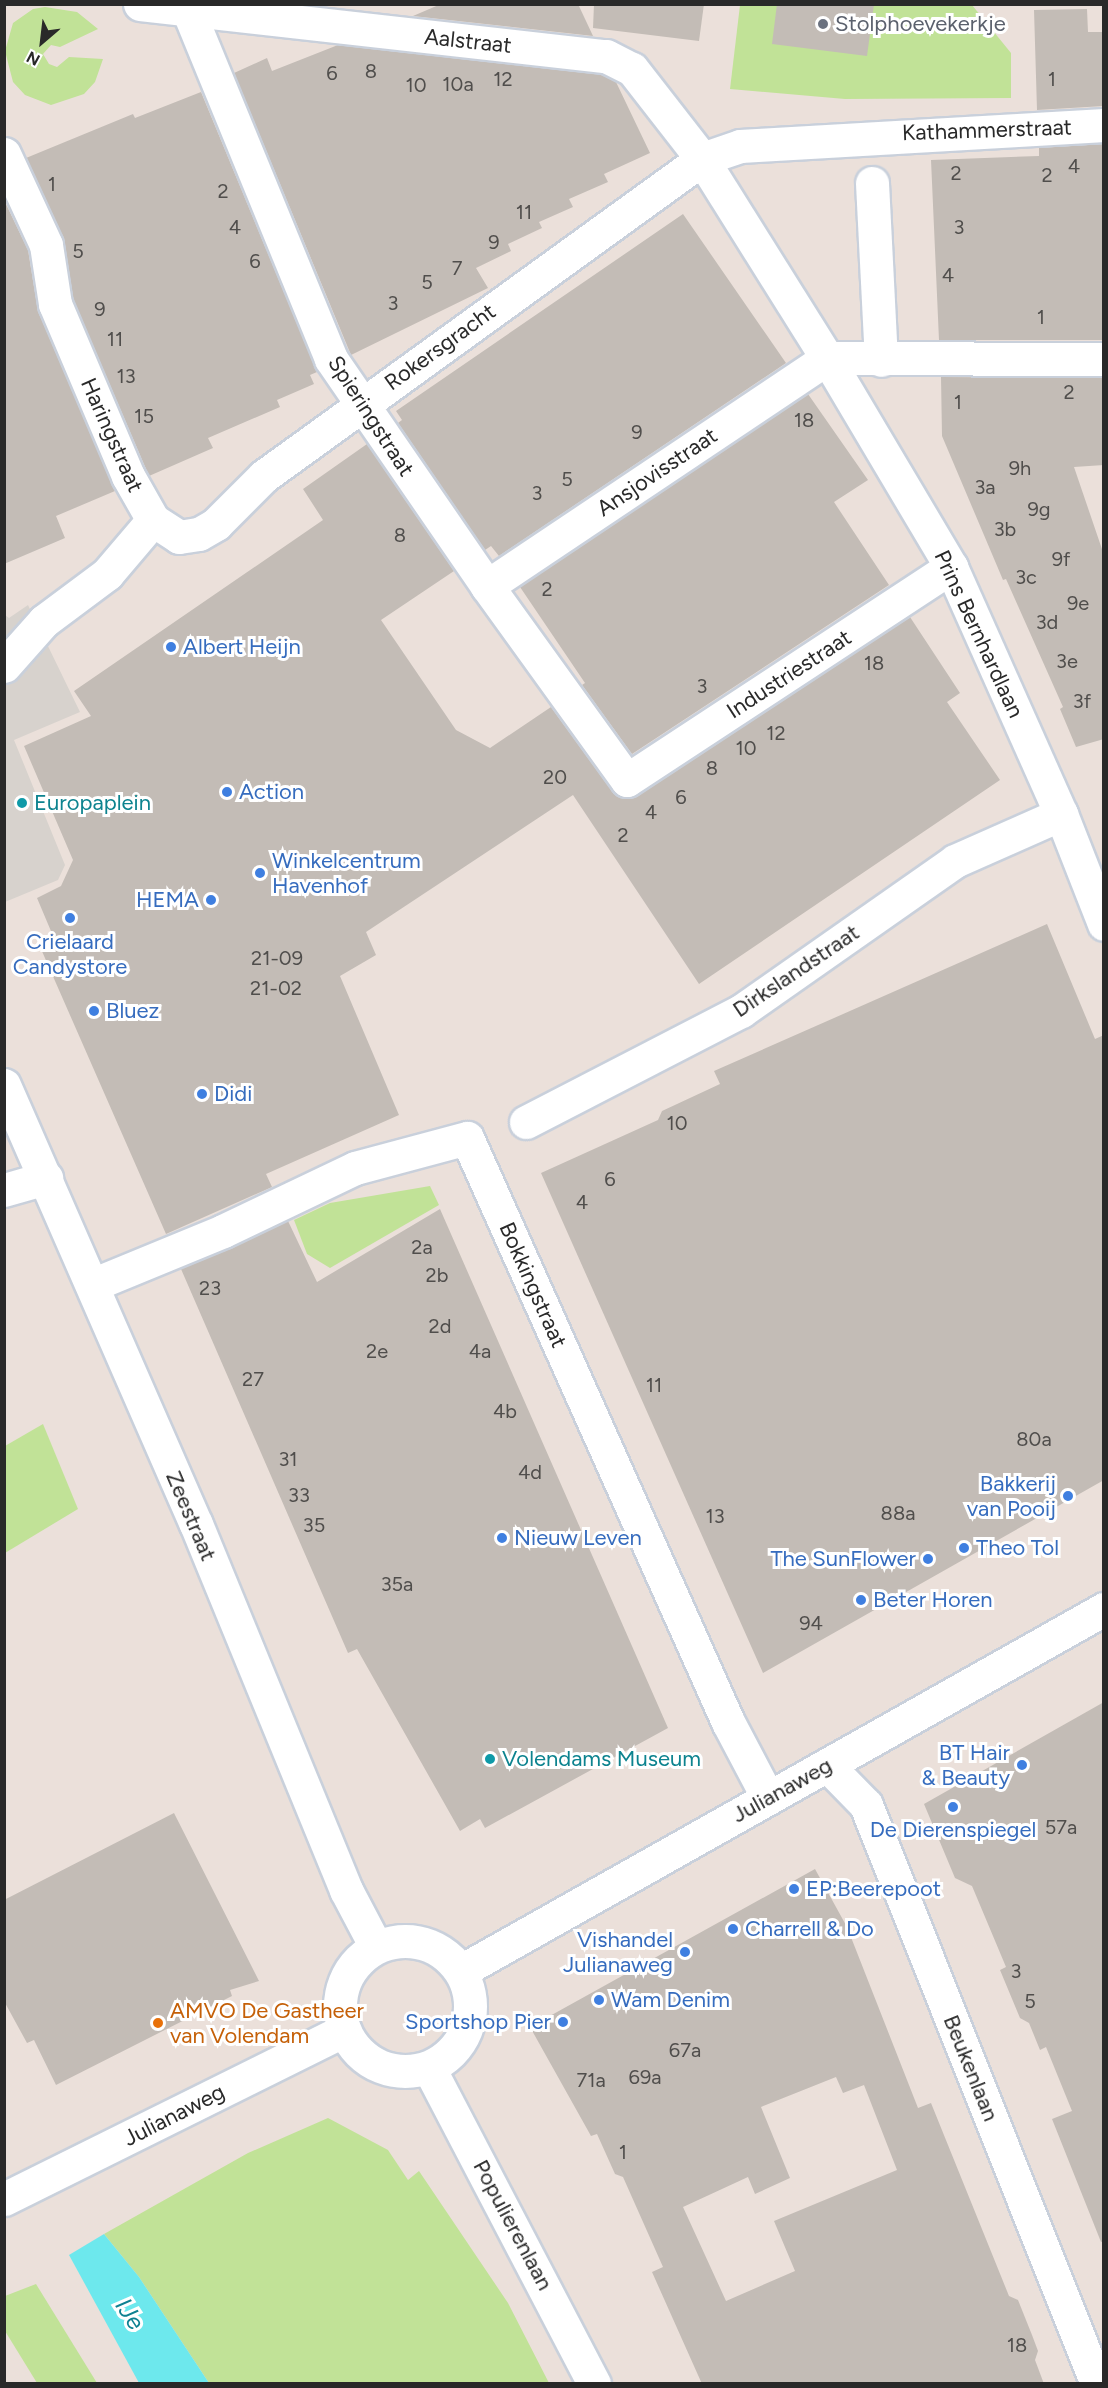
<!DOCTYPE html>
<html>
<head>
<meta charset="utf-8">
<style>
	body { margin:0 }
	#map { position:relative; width:1108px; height:2388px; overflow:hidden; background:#ebe0da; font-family:Figtree,sans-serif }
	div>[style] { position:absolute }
	.green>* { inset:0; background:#c1e297 }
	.plaza>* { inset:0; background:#d7d2cd }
	.water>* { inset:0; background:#6de8ed }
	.building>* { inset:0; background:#c3bcb6 }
	.roads { filter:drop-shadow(2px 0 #c9d0db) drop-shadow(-2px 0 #c9d0db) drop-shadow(0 2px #c9d0db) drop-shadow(0 -2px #c9d0db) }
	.street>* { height:33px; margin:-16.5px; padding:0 16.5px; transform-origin:16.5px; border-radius:16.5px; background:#fff }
	.secondary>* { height:33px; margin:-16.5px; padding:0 16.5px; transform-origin:16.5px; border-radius:16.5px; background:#fff }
	.secondary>.ring { margin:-16.5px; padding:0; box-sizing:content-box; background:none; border:33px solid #fff; border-radius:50% }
	.dots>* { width:16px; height:16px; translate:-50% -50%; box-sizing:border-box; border:3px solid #fff; border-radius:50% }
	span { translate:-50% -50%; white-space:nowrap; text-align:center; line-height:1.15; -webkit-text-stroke:6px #fff; paint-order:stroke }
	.number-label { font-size:20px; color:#504e4c }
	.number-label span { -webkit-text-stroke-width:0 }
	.worship-label { font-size:22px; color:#5b616d }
	.left { translate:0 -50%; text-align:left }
	.street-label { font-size:22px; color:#292929 }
	.shop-label { font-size:22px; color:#366cbe }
	.right { translate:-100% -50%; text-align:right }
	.culture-label { font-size:22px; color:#0d838f }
	.food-label { font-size:22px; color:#c56008 }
	.water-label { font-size:24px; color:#0e8191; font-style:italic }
	.frame { position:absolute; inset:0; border:6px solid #292929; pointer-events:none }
	.north { position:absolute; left:12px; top:12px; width:60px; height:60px; -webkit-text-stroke:4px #fff; paint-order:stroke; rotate:208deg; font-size:16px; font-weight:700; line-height:24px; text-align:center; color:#292929 }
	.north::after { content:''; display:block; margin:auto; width:21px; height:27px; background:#292929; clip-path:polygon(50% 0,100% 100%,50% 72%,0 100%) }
</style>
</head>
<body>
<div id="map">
	<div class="green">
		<div style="clip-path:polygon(740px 5px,972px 5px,1011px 53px,1011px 98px,845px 99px,730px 89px)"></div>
		<div style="clip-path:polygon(45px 7px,77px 12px,98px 29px,60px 47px,51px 45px,43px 54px,49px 64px,57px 67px,69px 57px,103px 59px,95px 82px,84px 94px,51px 105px,25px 95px,13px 82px,5px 51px,13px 23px,33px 9px)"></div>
		<div style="clip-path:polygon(430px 1186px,439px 1205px,330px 1268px,307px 1254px,294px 1220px,330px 1203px)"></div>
		<div style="clip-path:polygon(43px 1424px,78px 1509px,5px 1553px,5px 1446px)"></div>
		<div style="clip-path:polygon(328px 2118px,388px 2150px,408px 2180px,419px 2171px,508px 2303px,549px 2383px,209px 2383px,139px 2277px,104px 2234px,248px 2153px)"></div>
		<div style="clip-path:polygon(36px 2284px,97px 2383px,37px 2383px,5px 2331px,5px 2296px)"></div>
	</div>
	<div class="plaza">
		<div style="clip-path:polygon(28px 605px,80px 712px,14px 740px,65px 865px,58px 880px,5px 902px,5px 615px,9px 618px)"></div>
	</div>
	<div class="water">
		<div style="clip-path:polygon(104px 2234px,139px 2277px,209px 2383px,139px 2383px,69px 2255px)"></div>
	</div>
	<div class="building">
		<div style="clip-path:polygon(441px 4px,578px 4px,593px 36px,413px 16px)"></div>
		<div style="clip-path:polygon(594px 4px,704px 4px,699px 41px,593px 28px)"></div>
		<div style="clip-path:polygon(777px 4px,874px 4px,867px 56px,772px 44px)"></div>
		<div style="clip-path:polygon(1087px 9px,1088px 32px,1104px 32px,1104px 106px,1037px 110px,1034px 10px)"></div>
		<div style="clip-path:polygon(338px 45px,601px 74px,616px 82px,650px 153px,604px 174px,608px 182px,569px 199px,573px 207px,539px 222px,542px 228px,508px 244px,511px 251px,476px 268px,488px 288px,351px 355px,234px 73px,267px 58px,272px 71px)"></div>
		<div style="clip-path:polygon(201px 92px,317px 372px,310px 375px,314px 384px,277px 400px,280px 407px,208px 438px,213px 448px,149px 476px,73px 299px,63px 237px,26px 158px,133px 114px,135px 118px)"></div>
		<div style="clip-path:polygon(1104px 144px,1104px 340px,939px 340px,931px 160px,1039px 156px,1039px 148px)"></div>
		<div style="clip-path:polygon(4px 200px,28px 250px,38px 311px,115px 491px,56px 516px,65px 538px,4px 564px)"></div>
		<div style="clip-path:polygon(683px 214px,786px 363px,499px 556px,491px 546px,485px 550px,398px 423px,402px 420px,396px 411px)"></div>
		<div style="clip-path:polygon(941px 377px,1104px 378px,1104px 465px,1074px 467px,1104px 555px,1104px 739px,1076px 747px,1060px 709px,1063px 707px,1006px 579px,1003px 580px,942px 436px)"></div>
		<div style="clip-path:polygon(808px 394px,868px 480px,834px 502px,889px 585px,632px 754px,582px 685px,585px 683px,520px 587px)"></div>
		<div style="clip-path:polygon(367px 444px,454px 571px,381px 620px,456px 730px,490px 748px,551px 707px,612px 791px,629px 799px,910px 617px,960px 693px,947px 702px,1000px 780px,699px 984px,573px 795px,366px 932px,376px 955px,340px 976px,399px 1115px,266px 1174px,272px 1187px,166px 1234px,41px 949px,56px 943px,37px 898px,61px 886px,73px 860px,24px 746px,91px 716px,74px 691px,323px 520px,303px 489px)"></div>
		<div style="clip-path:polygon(1047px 924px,1095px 1039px,1104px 1035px,1104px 1480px,763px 1673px,541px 1173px,658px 1120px,662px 1111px,720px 1084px,714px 1071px)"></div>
		<div style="clip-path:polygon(440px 1209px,668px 1728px,485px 1828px,480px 1819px,460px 1831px,357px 1649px,348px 1653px,181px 1269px,288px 1221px,317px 1282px)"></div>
		<div style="clip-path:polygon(1104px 1702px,1104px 2241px,1101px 2242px,1052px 2119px,1072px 2111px,1046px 2047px,1040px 2050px,1029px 2023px,1020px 2018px,1000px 1970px,1006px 1967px,972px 1886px,955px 1878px,924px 1804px)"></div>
		<div style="clip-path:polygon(174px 1813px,259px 1981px,230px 1990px,232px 1996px,56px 2085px,34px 2040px,27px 2043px,4px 2001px,4px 1900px)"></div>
		<div style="clip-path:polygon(evenodd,815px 1869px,847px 1927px,918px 2108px,931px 2103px,1009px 2296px,1018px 2300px,1032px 2335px,1038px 2351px,1035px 2360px,1044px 2384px,702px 2384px,652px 2272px,663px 2267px,623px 2177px,615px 2174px,597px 2134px,591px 2136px,530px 2027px,815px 1869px,836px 2077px,843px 2093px,864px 2085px,897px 2170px,774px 2221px,795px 2271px,726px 2301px,683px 2207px,748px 2177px,755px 2194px,790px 2178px,761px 2107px,836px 2077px)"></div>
	</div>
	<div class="roads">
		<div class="street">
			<div style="left:140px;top:4px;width:469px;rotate:6.4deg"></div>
			<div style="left:606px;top:56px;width:29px;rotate:27deg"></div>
			<div style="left:632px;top:69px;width:114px;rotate:52.1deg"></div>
			<div style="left:702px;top:159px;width:235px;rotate:57.9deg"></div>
			<div style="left:827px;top:358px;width:243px;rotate:59.3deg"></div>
			<div style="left:951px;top:567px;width:270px;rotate:66deg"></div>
			<div style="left:1061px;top:814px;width:118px;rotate:68.6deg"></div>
			<div style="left:188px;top:10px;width:377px;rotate:67.7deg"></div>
			<div style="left:331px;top:359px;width:275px;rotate:55.5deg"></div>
			<div style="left:487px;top:586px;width:239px;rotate:54.2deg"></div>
			<div style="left:627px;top:780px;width:388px;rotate:-33.3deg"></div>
			<div style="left:4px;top:154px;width:100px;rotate:65.2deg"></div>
			<div style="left:46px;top:245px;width:60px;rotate:81.3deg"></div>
			<div style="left:55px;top:304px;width:187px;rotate:67deg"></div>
			<div style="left:128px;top:476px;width:51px;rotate:60.4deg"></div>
			<div style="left:153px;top:520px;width:31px;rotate:33deg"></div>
			<div style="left:179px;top:537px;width:20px;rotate:-9deg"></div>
			<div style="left:199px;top:534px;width:20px;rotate:-30deg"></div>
			<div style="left:216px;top:524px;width:68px;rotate:-45deg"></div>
			<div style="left:264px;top:476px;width:541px;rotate:-35.89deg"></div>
			<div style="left:702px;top:159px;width:40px;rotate:-18.9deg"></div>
			<div style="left:740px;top:146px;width:365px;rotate:-3.3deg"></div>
			<div style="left:872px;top:183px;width:177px;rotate:87.1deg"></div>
			<div style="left:827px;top:358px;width:277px;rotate:0.2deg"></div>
			<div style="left:487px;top:586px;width:409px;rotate:-33.8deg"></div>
			<div style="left:4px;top:666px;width:60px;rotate:-48.4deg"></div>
			<div style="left:44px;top:621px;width:79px;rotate:-36.7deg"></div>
			<div style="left:107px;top:574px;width:71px;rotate:-49.6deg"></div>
			<div style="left:4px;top:1085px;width:479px;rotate:66.4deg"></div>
			<div style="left:196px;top:1524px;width:396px;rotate:67.7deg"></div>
			<div style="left:346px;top:1890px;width:64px;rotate:62.2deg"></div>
			<div style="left:526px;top:1122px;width:242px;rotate:-27.3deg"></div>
			<div style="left:741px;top:1011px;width:261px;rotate:-35deg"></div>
			<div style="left:955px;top:861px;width:116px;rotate:-23.9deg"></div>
			<div style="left:4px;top:1190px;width:44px;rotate:-15.9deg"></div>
			<div style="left:92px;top:1285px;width:142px;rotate:-22.4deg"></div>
			<div style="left:223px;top:1231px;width:146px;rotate:-25.5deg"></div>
			<div style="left:355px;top:1168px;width:116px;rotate:-15deg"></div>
			<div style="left:467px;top:1138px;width:640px;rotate:65.92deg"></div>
			<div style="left:728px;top:1722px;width:86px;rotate:62.2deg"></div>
			<div style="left:827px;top:1765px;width:56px;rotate:45.7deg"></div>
			<div style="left:866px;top:1805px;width:623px;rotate:68.25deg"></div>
		</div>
		<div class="secondary">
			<div class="ring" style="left:340px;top:1941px;width:97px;height:97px"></div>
			<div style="left:461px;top:1971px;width:738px;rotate:-29.38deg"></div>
			<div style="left:429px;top:2068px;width:356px;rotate:62.4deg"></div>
			<div style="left:4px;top:2199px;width:380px;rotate:-26.4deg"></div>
		</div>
	</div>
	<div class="dots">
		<div style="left:823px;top:24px;background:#6b7280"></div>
		<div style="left:171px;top:647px;background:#3f7fe0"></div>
		<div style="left:227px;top:792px;background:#3f7fe0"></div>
		<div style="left:22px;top:803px;background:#0f9aa8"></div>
		<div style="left:260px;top:873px;background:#3f7fe0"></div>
		<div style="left:211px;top:900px;background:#3f7fe0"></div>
		<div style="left:70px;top:918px;background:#3f7fe0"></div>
		<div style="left:94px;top:1011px;background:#3f7fe0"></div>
		<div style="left:202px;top:1094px;background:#3f7fe0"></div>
		<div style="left:1068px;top:1496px;background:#3f7fe0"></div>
		<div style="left:502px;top:1538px;background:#3f7fe0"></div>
		<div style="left:964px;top:1548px;background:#3f7fe0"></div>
		<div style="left:928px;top:1559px;background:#3f7fe0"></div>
		<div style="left:861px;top:1600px;background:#3f7fe0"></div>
		<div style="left:490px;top:1759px;background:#0f9aa8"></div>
		<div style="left:1022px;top:1765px;background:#3f7fe0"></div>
		<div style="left:953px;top:1807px;background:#3f7fe0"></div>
		<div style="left:794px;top:1889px;background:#3f7fe0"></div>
		<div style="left:733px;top:1929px;background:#3f7fe0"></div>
		<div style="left:685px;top:1952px;background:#3f7fe0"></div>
		<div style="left:599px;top:2000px;background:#3f7fe0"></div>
		<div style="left:563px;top:2022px;background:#3f7fe0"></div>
		<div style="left:158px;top:2023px;background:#e8710a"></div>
	</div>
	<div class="number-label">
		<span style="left:371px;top:71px">8</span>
		<span style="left:332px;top:73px">6</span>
		<span style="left:503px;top:79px">12</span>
		<span style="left:1052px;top:79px">1</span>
		<span style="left:458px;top:84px">10a</span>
		<span style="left:416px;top:85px">10</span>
		<span style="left:1074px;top:166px">4</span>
		<span style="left:956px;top:173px">2</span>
		<span style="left:1047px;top:175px">2</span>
		<span style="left:52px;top:184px">1</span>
		<span style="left:223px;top:191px">2</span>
		<span style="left:524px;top:212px">11</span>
		<span style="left:235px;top:227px">4</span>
		<span style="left:959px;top:227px">3</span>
		<span style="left:494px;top:242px">9</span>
		<span style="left:78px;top:251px">5</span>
		<span style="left:255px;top:261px">6</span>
		<span style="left:457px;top:268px">7</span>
		<span style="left:948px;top:275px">4</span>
		<span style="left:427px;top:282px">5</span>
		<span style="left:393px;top:303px">3</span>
		<span style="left:100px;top:309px">9</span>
		<span style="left:1041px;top:317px">1</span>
		<span style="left:115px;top:339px">11</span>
		<span style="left:126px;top:376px">13</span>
		<span style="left:1069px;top:392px">2</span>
		<span style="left:958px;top:402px">1</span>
		<span style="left:144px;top:416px">15</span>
		<span style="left:804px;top:420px">18</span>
		<span style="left:637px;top:432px">9</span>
		<span style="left:1020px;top:468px">9h</span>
		<span style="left:567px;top:479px">5</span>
		<span style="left:985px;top:487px">3a</span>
		<span style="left:537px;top:493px">3</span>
		<span style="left:1039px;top:509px">9g</span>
		<span style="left:1005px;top:529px">3b</span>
		<span style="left:400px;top:535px">8</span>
		<span style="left:1061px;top:559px">9f</span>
		<span style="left:1026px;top:577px">3c</span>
		<span style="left:547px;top:589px">2</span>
		<span style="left:1078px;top:603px">9e</span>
		<span style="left:1047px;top:622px">3d</span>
		<span style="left:1067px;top:661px">3e</span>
		<span style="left:874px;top:663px">18</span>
		<span style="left:702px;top:686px">3</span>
		<span style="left:1082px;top:701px">3f</span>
		<span style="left:776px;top:733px">12</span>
		<span style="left:746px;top:748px">10</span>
		<span style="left:712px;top:768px">8</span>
		<span style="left:555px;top:777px">20</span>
		<span style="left:681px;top:797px">6</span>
		<span style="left:651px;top:812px">4</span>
		<span style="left:623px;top:835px">2</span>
		<span style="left:277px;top:958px">21-09</span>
		<span style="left:276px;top:988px">21-02</span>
		<span style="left:677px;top:1123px">10</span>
		<span style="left:610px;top:1179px">6</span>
		<span style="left:582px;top:1202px">4</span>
		<span style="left:422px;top:1247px">2a</span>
		<span style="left:437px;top:1275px">2b</span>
		<span style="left:210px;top:1288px">23</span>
		<span style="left:440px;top:1326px">2d</span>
		<span style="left:377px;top:1351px">2e</span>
		<span style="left:480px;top:1351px">4a</span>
		<span style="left:253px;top:1379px">27</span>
		<span style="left:654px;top:1385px">11</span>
		<span style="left:505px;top:1411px">4b</span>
		<span style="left:1034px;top:1439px">80a</span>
		<span style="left:288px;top:1459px">31</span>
		<span style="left:530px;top:1472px">4d</span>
		<span style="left:299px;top:1495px">33</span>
		<span style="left:898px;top:1513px">88a</span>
		<span style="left:715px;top:1516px">13</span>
		<span style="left:314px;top:1525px">35</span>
		<span style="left:397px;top:1584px">35a</span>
		<span style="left:811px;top:1623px">94</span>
		<span style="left:1061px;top:1827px">57a</span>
		<span style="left:1016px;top:1971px">3</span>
		<span style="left:1030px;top:2001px">5</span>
		<span style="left:685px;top:2050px">67a</span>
		<span style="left:645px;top:2077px">69a</span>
		<span style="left:591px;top:2080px">71a</span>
		<span style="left:623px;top:2152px">1</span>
		<span style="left:1017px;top:2345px">18</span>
	</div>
	<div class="worship-label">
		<span class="left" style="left:835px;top:24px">Stolphoevekerkje</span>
	</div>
	<div class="street-label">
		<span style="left:468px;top:41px;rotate:6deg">Aalstraat</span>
		<span style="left:987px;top:130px;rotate:-2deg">Kathammerstraat</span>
		<span style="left:440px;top:347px;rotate:-36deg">Rokersgracht</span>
		<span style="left:371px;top:416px;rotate:57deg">Spieringstraat</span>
		<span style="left:112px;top:435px;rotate:66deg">Haringstraat</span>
		<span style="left:657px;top:472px;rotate:-34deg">Ansjovisstraat</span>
		<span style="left:979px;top:634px;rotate:65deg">Prins Bernhardlaan</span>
		<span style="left:789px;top:674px;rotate:-33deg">Industriestraat</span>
		<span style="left:796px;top:971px;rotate:-34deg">Dirkslandstraat</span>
		<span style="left:533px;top:1285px;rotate:66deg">Bokkingstraat</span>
		<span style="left:191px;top:1516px;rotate:67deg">Zeestraat</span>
		<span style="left:782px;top:1790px;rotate:-29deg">Julianaweg</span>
		<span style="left:971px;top:2068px;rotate:68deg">Beukenlaan</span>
		<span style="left:174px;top:2115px;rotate:-27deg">Julianaweg</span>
		<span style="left:513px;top:2225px;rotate:62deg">Populierenlaan</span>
	</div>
	<div class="shop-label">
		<span class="left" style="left:183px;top:647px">Albert Heijn</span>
		<span class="left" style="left:239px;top:792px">Action</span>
		<span class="left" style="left:272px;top:873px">Winkelcentrum<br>Havenhof</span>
		<span class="right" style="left:199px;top:900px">HEMA</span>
		<span style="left:70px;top:954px">Crielaard<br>Candystore</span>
		<span class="left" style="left:106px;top:1011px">Bluez</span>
		<span class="left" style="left:214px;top:1094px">Didi</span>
		<span class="right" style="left:1056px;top:1496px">Bakkerij<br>van Pooij</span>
		<span class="left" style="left:514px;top:1538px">Nieuw Leven</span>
		<span class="left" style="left:976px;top:1548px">Theo Tol</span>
		<span class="right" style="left:916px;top:1559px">The SunFlower</span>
		<span class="left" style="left:873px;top:1600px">Beter Horen</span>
		<span class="right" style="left:1010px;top:1765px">BT Hair<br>&amp; Beauty</span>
		<span style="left:953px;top:1830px">De Dierenspiegel</span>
		<span class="left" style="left:806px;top:1889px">EP:Beerepoot</span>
		<span class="left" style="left:745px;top:1929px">Charrell &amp; Do</span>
		<span class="right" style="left:673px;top:1952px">Vishandel<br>Julianaweg</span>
		<span class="left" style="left:611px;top:2000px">Wam Denim</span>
		<span class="right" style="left:551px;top:2022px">Sportshop Pier</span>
	</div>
	<div class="culture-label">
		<span class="left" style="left:34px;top:803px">Europaplein</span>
		<span class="left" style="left:502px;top:1759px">Volendams Museum</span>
	</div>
	<div class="food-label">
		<span class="left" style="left:170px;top:2023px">AMVO De Gastheer<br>van Volendam</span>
	</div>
	<div class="water-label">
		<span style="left:130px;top:2314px;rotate:57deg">IJe</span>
	</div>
	<div class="frame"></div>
	<div class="north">N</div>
</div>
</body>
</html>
